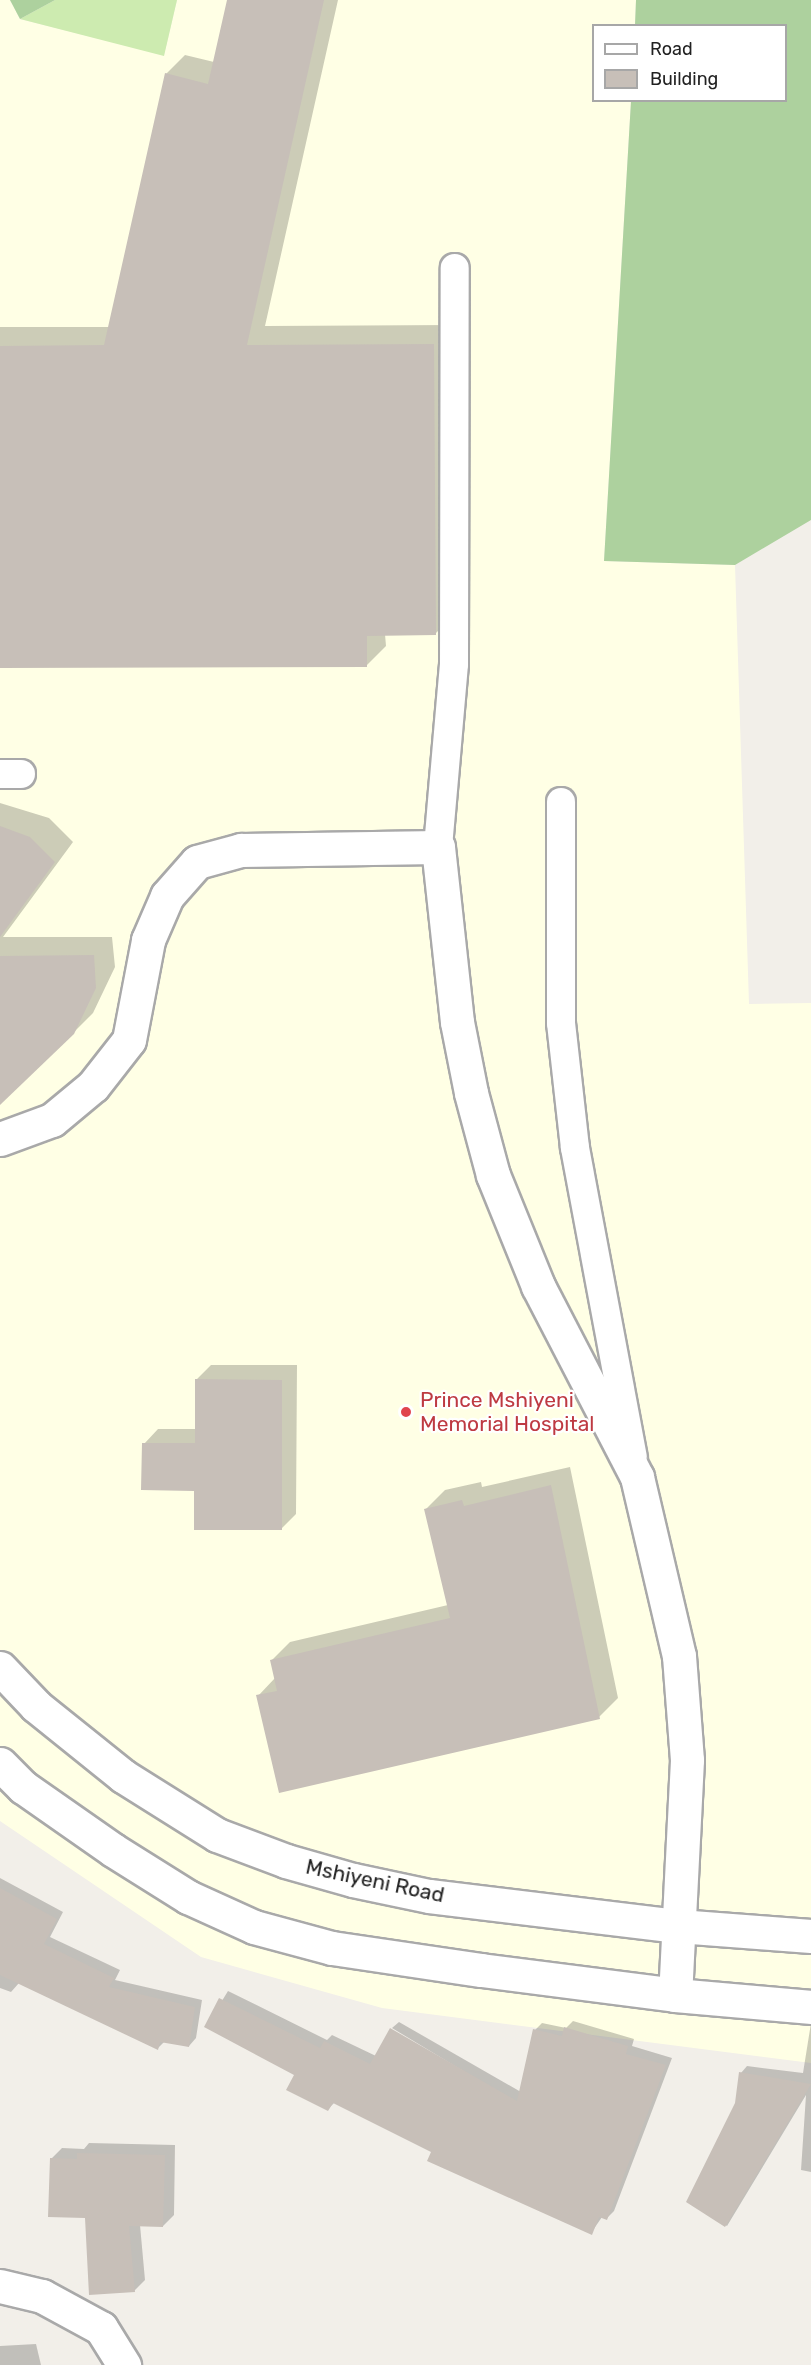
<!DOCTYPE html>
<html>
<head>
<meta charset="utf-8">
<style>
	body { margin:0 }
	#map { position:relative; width:811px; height:2365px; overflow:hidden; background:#f2efe9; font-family:Rubik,sans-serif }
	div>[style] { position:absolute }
	.education>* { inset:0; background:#ffffe5 }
	.grass>* { inset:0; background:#cdebb0 }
	.forest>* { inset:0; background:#add19e }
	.shadow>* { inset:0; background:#0003 }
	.building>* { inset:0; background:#c7bfb8 }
	.roads { filter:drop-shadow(2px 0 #a9a9a9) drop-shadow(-2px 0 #a9a9a9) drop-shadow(0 2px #a9a9a9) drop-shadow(0 -2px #a9a9a9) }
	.lane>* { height:28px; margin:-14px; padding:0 14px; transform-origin:14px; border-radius:14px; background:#fff }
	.street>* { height:33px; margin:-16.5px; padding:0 16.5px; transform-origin:16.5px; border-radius:16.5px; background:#fff }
	.dots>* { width:16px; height:16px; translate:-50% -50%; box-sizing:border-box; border:3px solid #fff; border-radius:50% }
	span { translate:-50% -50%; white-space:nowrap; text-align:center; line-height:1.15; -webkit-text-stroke:4.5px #fff; paint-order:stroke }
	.health-label { font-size:21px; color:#be3a42 }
	.left { translate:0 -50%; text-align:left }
	.street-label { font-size:21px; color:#222 }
	.legend { position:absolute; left:592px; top:24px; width:195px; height:78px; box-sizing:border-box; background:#fff; border:2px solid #a7a7a7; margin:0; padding:8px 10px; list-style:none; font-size:18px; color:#222 }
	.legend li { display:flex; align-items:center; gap:12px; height:30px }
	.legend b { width:30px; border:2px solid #a7a7a7 }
</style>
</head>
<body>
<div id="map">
	<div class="education">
		<div style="clip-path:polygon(0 0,10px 0,20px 19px,164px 55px,177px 0,636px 0,635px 25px,594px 26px,594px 100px,631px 101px,604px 561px,735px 565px,749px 1004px,811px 1003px,811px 2063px,382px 2008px,201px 1957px,0 1821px)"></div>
	</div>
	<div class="grass">
		<div style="clip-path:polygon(55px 0,177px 0,164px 56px,20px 19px)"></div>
	</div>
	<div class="forest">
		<div style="clip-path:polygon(10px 0,55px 0,20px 19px)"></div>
		<div style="clip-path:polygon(636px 0,811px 0,811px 520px,735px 565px,604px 561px,631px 101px,786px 100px,786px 26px,635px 25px)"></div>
	</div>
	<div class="shadow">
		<div style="clip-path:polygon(228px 0,338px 0,265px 326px,453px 325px,454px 615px,435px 634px,385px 634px,386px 646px,367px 665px,0 667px,0 327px,110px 327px,166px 74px,185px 55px,214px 62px)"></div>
		<div style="clip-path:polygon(0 803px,49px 818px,73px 842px,3px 937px,112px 937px,115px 967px,93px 1013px,73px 1033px,0 1087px)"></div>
		<div style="clip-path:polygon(211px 1365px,297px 1365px,296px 1514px,281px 1529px,196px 1490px,144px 1444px,158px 1429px,196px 1429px,196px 1380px)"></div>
		<div style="clip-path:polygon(570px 1467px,618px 1698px,599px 1717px,258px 1696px,275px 1678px,271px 1661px,290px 1642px,448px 1605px,426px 1509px,445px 1490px,481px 1482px,482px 1487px)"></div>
		<div style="clip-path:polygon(0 1878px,63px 1912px,50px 1937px,120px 1970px,115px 1980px,202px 2000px,196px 2038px,189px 2046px,165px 2041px,158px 2048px,19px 1983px,11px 1992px,0 1988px)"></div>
		<div style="clip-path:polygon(228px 1991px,327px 2040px,332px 2035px,376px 2056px,523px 2107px,392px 2028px,399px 2022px,521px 2092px,535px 2030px,542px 2023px,566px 2028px,573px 2021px,634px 2039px,632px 2046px,672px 2058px,614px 2211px,607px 2218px,602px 2217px,591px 2233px,335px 2102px,328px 2109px,296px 2075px,206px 2027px)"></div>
		<div style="clip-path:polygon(811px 2023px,811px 2172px,801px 2170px,806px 2095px,727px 2226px,688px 2202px,737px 2104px,741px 2073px,747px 2066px,803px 2073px)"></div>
		<div style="clip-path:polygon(89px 2143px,175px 2145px,174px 2215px,163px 2226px,140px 2225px,145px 2280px,134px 2291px,51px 2159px,62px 2148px,84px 2149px)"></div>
		<div style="clip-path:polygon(36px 2344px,41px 2365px,0 2365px,0 2346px)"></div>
	</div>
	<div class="building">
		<div style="clip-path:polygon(227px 0,324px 0,247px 345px,434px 344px,436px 635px,367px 636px,367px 667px,0 668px,0 346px,104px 345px,165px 73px,208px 84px)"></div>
		<div style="clip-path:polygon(0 826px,30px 837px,55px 862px,0 937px)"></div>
		<div style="clip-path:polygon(94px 955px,96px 988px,74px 1034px,0 1105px,0 956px)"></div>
		<div style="clip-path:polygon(195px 1379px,282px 1380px,282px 1530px,194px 1530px,194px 1491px,141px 1490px,142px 1443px,195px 1443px)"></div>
		<div style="clip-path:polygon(551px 1485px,600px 1719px,279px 1793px,256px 1695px,277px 1691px,270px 1660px,450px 1618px,424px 1509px,462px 1500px,464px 1506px)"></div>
		<div style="clip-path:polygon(0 1888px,57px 1919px,44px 1944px,114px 1978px,109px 1987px,195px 2007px,189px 2047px,160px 2042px,158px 2050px,0 1975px)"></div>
		<div style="clip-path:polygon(219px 1998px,320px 2048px,324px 2041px,370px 2064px,390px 2028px,517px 2101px,533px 2029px,562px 2036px,564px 2027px,628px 2046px,626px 2054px,666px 2065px,607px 2220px,599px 2217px,592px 2235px,427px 2161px,431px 2152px,333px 2103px,328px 2111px,286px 2090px,294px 2075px,204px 2027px)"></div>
		<div style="clip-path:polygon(739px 2072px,811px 2084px,725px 2227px,686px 2202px,735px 2103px)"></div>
		<div style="clip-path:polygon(77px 2153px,165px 2155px,163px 2227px,129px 2226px,135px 2292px,89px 2295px,85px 2218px,48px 2217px,50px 2158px,77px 2159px)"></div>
	</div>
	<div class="roads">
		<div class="lane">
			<div style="left:0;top:774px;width:21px"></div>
			<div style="left:561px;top:802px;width:221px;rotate:90deg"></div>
			<div style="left:561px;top:1023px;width:126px;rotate:83.6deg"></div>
			<div style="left:575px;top:1148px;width:314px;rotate:79.4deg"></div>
			<div style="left:438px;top:847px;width:184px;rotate:-85deg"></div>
			<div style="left:454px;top:664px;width:396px;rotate:-89.9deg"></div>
		</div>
		<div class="street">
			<div style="left:0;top:1139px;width:55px;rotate:-20.1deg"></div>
			<div style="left:52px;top:1120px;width:53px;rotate:-39.7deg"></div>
			<div style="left:93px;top:1086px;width:58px;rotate:-52deg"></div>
			<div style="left:129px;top:1040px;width:102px;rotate:-79.2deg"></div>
			<div style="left:148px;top:940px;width:48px;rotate:-66.6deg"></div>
			<div style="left:167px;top:896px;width:45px;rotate:-48.6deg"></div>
			<div style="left:197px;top:862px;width:46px;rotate:-15.3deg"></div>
			<div style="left:241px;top:850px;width:197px;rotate:-0.9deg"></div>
			<div style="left:438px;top:847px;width:176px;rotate:83.8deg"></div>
			<div style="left:457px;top:1022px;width:72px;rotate:78.8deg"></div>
			<div style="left:471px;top:1093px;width:85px;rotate:75deg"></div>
			<div style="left:493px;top:1175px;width:120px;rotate:67.9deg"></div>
			<div style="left:538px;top:1286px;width:215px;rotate:62.6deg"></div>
			<div style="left:637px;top:1477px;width:184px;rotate:76.8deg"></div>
			<div style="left:679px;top:1656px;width:104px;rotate:85.6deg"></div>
			<div style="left:687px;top:1760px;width:235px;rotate:92.9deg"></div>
			<div style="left:0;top:1668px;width:52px;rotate:46.5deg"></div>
			<div style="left:36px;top:1706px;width:112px;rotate:38.8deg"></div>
			<div style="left:123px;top:1776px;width:111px;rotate:32.1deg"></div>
			<div style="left:217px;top:1835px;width:74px;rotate:20.6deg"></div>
			<div style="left:286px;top:1861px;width:70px;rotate:15.8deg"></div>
			<div style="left:353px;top:1880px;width:78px;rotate:11.9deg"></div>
			<div style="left:429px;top:1896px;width:251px;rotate:6.9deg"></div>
			<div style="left:678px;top:1926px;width:133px;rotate:4.3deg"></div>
			<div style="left:0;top:1764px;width:33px;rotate:45deg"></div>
			<div style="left:23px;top:1787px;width:110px;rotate:35deg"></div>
			<div style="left:113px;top:1850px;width:89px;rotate:32.1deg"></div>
			<div style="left:188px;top:1897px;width:72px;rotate:24.4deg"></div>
			<div style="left:254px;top:1927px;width:81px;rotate:15.1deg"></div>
			<div style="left:332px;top:1948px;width:151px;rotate:8.4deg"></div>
			<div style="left:481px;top:1970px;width:196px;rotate:7.3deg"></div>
			<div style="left:675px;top:1995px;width:137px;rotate:5deg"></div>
			<div style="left:0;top:2286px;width:43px;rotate:13.4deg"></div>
			<div style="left:42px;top:2296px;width:67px;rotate:28.5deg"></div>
			<div style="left:101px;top:2328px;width:44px;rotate:58.1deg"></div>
		</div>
	</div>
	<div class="dots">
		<div style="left:406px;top:1412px;background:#e0444e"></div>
	</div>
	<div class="health-label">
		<span class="left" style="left:420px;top:1412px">Prince Mshiyeni<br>Memorial Hospital</span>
	</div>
	<div class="street-label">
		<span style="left:375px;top:1881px;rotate:12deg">Mshiyeni Road</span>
	</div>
	<ul class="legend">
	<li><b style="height:8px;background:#fff"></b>Road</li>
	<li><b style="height:16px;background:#c7bfb8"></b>Building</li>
	</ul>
</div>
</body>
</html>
